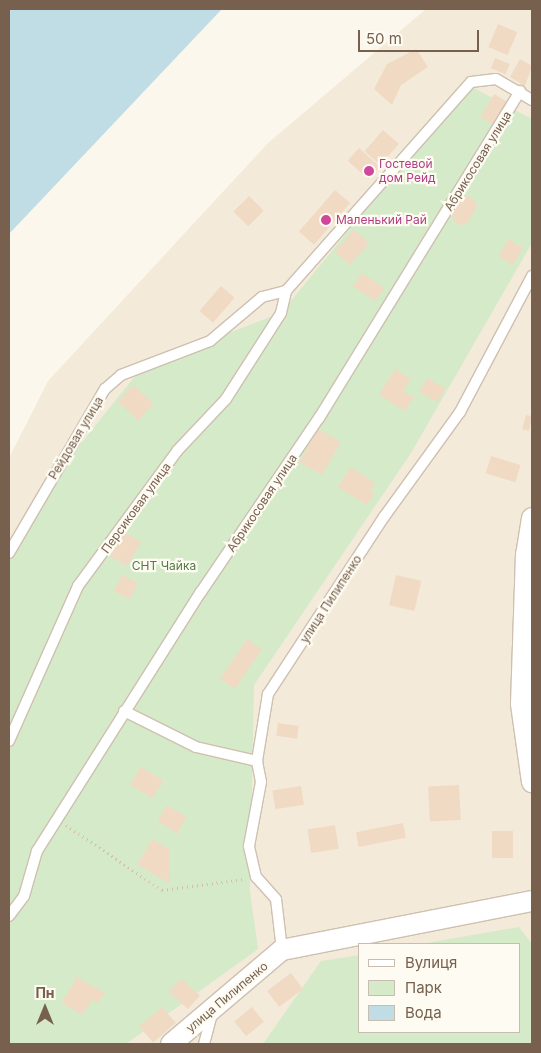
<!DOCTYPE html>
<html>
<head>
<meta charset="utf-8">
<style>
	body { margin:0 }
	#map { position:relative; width:541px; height:1053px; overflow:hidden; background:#fcf7ec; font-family:Inter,sans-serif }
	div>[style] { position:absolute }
	.residential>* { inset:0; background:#f4eada }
	.green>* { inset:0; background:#d4eac9 }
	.water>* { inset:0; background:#c0dde6 }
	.building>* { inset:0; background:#f1dac4; transform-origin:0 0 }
	.path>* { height:3px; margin-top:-1.5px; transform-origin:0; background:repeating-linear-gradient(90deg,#d6bda6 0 1px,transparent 0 5px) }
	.roads { filter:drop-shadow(1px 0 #cec0b0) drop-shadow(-1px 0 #cec0b0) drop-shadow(0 1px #cec0b0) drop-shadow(0 -1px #cec0b0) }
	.service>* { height:10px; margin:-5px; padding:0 5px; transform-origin:5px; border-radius:5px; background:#fff }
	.minor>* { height:20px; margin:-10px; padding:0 10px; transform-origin:10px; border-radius:10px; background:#fff }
	.dots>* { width:14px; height:14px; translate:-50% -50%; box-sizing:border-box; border:2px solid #fefbf2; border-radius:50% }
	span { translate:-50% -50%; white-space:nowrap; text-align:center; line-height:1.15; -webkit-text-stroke:4.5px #fefbf2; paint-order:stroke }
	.street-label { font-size:12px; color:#77614e }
	.hotel-label { font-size:12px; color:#b23c85 }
	.left { translate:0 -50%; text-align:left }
	.park-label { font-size:12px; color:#527c46 }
	.frame { position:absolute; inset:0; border:10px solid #77614e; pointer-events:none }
	.legend { position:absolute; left:358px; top:943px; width:162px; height:90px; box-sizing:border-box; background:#fefbf2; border:1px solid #c8bdb0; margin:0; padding:6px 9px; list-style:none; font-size:15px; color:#77614e }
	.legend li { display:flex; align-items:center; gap:10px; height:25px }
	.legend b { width:25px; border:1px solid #c8bdb0 }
	.north { position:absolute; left:20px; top:983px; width:50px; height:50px; -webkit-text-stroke:4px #fefbf2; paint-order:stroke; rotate:0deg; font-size:14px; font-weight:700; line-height:20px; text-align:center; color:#77614e }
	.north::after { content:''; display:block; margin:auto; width:18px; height:22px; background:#77614e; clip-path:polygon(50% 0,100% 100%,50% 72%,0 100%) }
	.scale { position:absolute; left:358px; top:30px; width:121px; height:22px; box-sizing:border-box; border:2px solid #77614e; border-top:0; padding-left:6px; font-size:15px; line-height:18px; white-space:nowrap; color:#77614e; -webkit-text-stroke:4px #fefbf2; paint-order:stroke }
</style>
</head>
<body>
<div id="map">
	<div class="residential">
		<div style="clip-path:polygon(426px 9px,532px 9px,532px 895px,282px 950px,158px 1044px,9px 1044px,9px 458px,48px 381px,268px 143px)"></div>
		<div style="clip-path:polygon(evenodd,532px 910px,532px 1044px,180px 1044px,293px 952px,532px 910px,360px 944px,520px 944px,520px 1032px,360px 1032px,360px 944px)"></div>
	</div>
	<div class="green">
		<div style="clip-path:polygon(468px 85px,532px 119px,532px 243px,411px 453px,254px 685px,250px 891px,258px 949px,126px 1044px,9px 1044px,9px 560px,43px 491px,143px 366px,281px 313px)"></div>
		<div style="clip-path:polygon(519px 927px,532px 944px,532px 1044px,263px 1044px,321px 961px,360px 955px,360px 1032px,520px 1032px,520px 944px,421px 944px)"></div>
	</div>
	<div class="water">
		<div style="clip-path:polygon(9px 9px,222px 9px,9px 234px)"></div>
	</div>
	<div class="building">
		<div style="left:498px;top:24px;width:21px;height:25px;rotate:23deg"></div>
		<div style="clip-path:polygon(416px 49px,428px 67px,401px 85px,392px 105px,374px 89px,387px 64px)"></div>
		<div style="left:495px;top:58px;width:16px;height:11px;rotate:22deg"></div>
		<div style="clip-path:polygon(520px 59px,532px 66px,525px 86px,510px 77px)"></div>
		<div style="left:494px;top:94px;width:16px;height:27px;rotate:30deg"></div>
		<div style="left:383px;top:130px;width:21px;height:28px;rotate:41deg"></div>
		<div style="left:359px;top:148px;width:28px;height:17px;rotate:42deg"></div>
		<div style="left:335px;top:190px;width:20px;height:55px;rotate:41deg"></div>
		<div style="left:249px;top:196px;width:21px;height:22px;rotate:45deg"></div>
		<div style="clip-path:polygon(468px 196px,475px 201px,477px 207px,467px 224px,460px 225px,453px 220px,452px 214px,463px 197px)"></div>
		<div style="left:354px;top:230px;width:20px;height:29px;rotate:41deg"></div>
		<div style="left:509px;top:239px;width:17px;height:20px;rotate:33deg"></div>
		<div style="left:362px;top:273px;width:27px;height:16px;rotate:34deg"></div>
		<div style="left:221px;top:286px;width:18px;height:33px;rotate:41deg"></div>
		<div style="clip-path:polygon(395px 369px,411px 379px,403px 391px,414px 397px,405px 411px,379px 395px)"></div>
		<div style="left:427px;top:378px;width:21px;height:16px;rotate:29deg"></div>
		<div style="left:133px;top:385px;width:28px;height:23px;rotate:42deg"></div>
		<div style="clip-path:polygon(526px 415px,532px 416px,529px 431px,522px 429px)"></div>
		<div style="left:318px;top:429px;width:26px;height:38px;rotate:29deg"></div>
		<div style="left:491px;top:456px;width:31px;height:18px;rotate:17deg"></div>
		<div style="clip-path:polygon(351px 467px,375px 483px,370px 491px,375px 493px,367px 505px,338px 487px)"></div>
		<div style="left:124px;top:532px;width:20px;height:28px;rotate:30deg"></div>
		<div style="left:122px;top:575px;width:18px;height:18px;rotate:27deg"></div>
		<div style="left:396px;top:575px;width:26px;height:31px;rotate:13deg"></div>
		<div style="left:247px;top:639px;width:18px;height:48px;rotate:34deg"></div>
		<div style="left:278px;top:723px;width:21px;height:13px;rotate:8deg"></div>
		<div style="left:141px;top:767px;width:26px;height:21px;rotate:31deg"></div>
		<div style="left:459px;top:785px;width:35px;height:31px;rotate:87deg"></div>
		<div style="left:301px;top:786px;width:19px;height:29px;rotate:81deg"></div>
		<div style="left:167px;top:805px;width:23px;height:19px;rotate:31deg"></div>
		<div style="left:403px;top:823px;width:15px;height:48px;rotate:79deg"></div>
		<div style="left:335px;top:825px;width:24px;height:28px;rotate:81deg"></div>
		<div style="left:492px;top:831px;width:21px;height:27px"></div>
		<div style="clip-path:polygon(153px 839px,169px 849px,170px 884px,137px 864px)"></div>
		<div style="left:291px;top:973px;width:20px;height:30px;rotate:53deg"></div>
		<div style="clip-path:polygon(77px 977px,105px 993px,98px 1003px,92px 1000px,82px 1015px,62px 1003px)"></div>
		<div style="left:181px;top:978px;width:26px;height:18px;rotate:43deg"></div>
		<div style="left:162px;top:1007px;width:21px;height:30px;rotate:49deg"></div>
		<div style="left:252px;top:1007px;width:19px;height:23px;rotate:51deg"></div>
	</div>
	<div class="path">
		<div style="left:66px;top:825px;width:116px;rotate:34.1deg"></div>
		<div style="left:162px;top:890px;width:83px;rotate:-7.6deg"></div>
	</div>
	<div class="roads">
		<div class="service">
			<div style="left:9px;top:553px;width:190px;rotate:-59.7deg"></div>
			<div style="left:105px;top:389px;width:21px;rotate:-41deg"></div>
			<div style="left:121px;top:375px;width:95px;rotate:-20.9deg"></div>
			<div style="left:210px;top:341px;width:68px;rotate:-40.2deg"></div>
			<div style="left:262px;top:297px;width:25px;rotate:-14deg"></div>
			<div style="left:286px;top:291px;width:279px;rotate:-48.5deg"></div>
			<div style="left:471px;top:82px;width:25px;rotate:-7deg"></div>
			<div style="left:496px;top:79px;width:42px;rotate:30.3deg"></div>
			<div style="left:124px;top:711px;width:80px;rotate:26.6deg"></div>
			<div style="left:196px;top:747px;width:63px;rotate:12.9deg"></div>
			<div style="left:9px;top:741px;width:170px;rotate:-66deg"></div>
			<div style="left:78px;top:586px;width:167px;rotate:-53.7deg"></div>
			<div style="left:177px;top:451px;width:71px;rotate:-46.7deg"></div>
			<div style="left:226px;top:399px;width:102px;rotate:-57.4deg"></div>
			<div style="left:281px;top:313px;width:23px;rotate:-77deg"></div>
			<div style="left:9px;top:916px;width:25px;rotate:-53deg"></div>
			<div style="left:24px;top:896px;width:47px;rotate:-73.9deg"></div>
			<div style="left:37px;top:851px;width:307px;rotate:-57.7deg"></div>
			<div style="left:201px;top:592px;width:210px;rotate:-55.9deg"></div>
			<div style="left:319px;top:418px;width:384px;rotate:-58.4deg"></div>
			<div style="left:282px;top:950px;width:51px;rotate:-96.7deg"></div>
			<div style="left:276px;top:899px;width:30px;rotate:-132deg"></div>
			<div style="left:256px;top:877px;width:32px;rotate:-103deg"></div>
			<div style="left:249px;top:846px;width:65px;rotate:-79.4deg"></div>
			<div style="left:261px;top:782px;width:21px;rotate:-101deg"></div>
			<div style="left:257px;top:761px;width:68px;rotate:-80.7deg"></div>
			<div style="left:268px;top:694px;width:212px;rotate:-56.8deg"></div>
			<div style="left:384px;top:517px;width:130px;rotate:-54.1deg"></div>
			<div style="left:460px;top:412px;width:154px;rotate:-62.1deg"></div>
			<div style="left:204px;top:1044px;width:31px;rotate:-75deg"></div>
		</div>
		<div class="minor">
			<div style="left:532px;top:518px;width:36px;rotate:99deg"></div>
			<div style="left:526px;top:554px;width:150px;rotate:91.9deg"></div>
			<div style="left:521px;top:704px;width:79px;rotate:82deg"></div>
			<div style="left:171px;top:1044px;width:145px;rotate:-40.3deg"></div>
			<div style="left:282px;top:950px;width:255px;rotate:-11.1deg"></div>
		</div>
	</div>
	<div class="dots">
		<div style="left:369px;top:171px;background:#d1479c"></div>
		<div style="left:326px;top:220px;background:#d1479c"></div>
	</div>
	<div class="street-label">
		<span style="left:478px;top:161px;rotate:-58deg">Абрикосовая улица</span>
		<span style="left:76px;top:438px;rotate:-59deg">Рейдовая улица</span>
		<span style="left:262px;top:503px;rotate:-56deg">Абрикосовая улица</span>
		<span style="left:136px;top:508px;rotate:-54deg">Персиковая улица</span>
		<span style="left:331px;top:599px;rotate:-57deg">улица Пилипенко</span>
		<span style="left:227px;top:997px;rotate:-40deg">улица Пилипенко</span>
	</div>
	<div class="hotel-label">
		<span class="left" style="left:379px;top:171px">Гостевой<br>дом Рейд</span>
		<span class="left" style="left:336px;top:220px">Маленький Рай</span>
	</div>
	<div class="park-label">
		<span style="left:164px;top:566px">СНТ Чайка</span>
	</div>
	<div class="frame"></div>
	<ul class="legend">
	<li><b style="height:6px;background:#fff"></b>Вулиця</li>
	<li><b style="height:14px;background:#d4eac9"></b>Парк</li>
	<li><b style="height:14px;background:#c0dde6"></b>Вода</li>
	</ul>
	<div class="north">Пн</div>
	<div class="scale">50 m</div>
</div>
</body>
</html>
